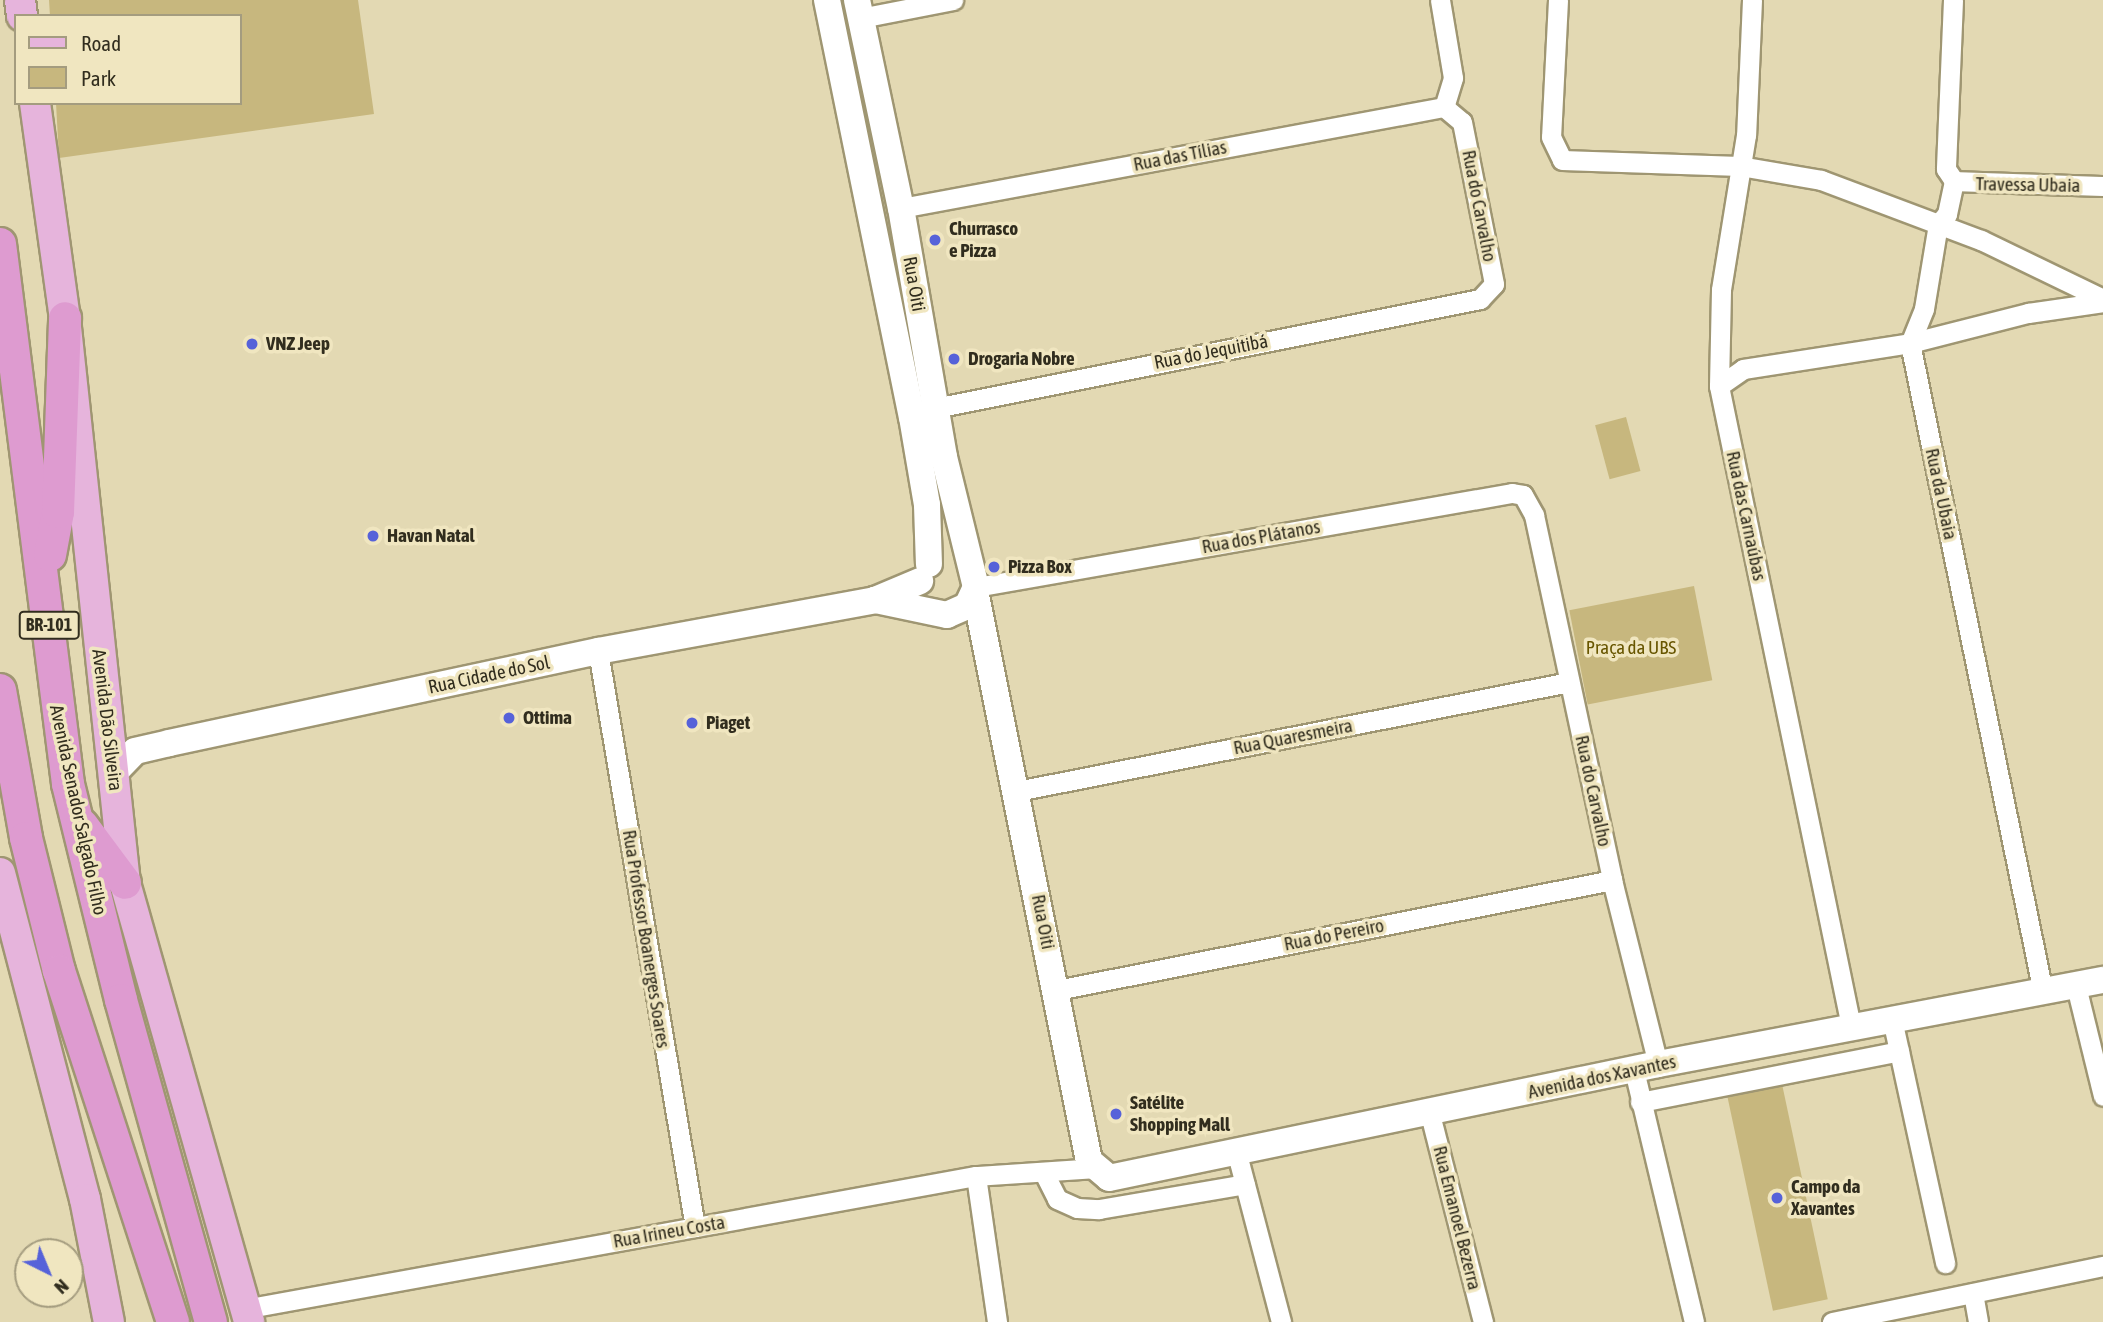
<!DOCTYPE html>
<html>
<head>
<meta charset="utf-8">
<style>
	body { margin:0 }
	#map { position:relative; width:2103px; height:1322px; overflow:hidden; background:#e3d9b3; font-family:"Asap Condensed",sans-serif }
	div>[style] { position:absolute }
	.green>* { inset:0; background:#c7b77e; transform-origin:0 0 }
	.roads { filter:drop-shadow(2px 0 #9f9672) drop-shadow(-2px 0 #9f9672) drop-shadow(0 2px #9f9672) drop-shadow(0 -2px #9f9672) }
	.minor>* { height:19px; margin:-9.5px; padding:0 9.5px; transform-origin:9.5px; border-radius:9.5px; background:#fff }
	.secondary>* { height:26px; margin:-13px; padding:0 13px; transform-origin:13px; border-radius:13px; background:#fff }
	.primary>* { height:30px; margin:-15px; padding:0 15px; transform-origin:15px; border-radius:15px; background:#e6b4dc }
	.trunk>* { height:32px; margin:-16px; padding:0 16px; transform-origin:16px; border-radius:16px; background:#de9bd0 }
	.dots>* { width:19px; height:19px; translate:-50% -50%; box-sizing:border-box; border:4px solid #f0e6c0; border-radius:50% }
	span { translate:-50% -50%; white-space:nowrap; text-align:center; line-height:1.15; -webkit-text-stroke:7px #f0e6c0; paint-order:stroke }
	.shield-label span { padding:2px 5px; background:#f0e6c0; border:2px solid; border-radius:5px; -webkit-text-stroke-width:0 }
	.shield-label { font-size:18px; color:#312d1e; font-weight:700 }
	.street-label { font-size:19px; color:#312d1e }
	.poi-label { font-size:19px; color:#312d1e; font-weight:700 }
	.left { translate:0 -50%; text-align:left }
	.park-label { font-size:19px; color:#685600 }
	.legend { position:absolute; left:14px; top:14px; width:228px; height:91px; box-sizing:border-box; background:#f0e6c0; border:2px solid #a49c7f; margin:0; padding:9px 12px; list-style:none; font-size:21px; color:#312d1e }
	.legend li { display:flex; align-items:center; gap:14px; height:35px }
	.legend b { width:35px; border:2px solid #a49c7f }
	.north { position:absolute; left:14px; top:1238px; width:70px; height:70px; box-sizing:border-box; background:#f0e6c0; border:2px solid #a49c7f; border-radius:50%; rotate:137deg; font-size:19px; font-weight:700; line-height:28px; text-align:center; color:#312d1e }
	.north::after { content:''; display:block; margin:auto; width:24px; height:32px; background:#5662d9; clip-path:polygon(50% 0,100% 100%,50% 72%,0 100%) }
</style>
</head>
<body>
<div id="map">
	<div class="green">
		<div style="clip-path:polygon(49px 0,358px 0,374px 114px,59px 158px,56px 103px,240px 103px,240px 16px,50px 16px)"></div>
		<div style="left:1626px;top:417px;width:56px;height:32px;rotate:75deg"></div>
		<div style="left:1694px;top:586px;width:96px;height:127px;rotate:79deg"></div>
		<div style="left:1782px;top:1084px;width:220px;height:56px;rotate:78deg"></div>
	</div>
	<div class="roads">
		<div class="minor">
			<div style="left:1440px;top:0;width:79px;rotate:80.5deg"></div>
			<div style="left:1453px;top:78px;width:30px;rotate:107deg"></div>
			<div style="left:1558px;top:0;width:137px;rotate:92.9deg"></div>
			<div style="left:1551px;top:137px;width:25px;rotate:64deg"></div>
			<div style="left:1562px;top:160px;width:178px;rotate:1.9deg"></div>
			<div style="left:1740px;top:166px;width:82px;rotate:9.8deg"></div>
			<div style="left:1821px;top:180px;width:171px;rotate:20.6deg"></div>
			<div style="left:1981px;top:240px;width:136px;rotate:25.8deg"></div>
			<div style="left:1752px;top:0;width:135px;rotate:92.5deg"></div>
			<div style="left:1746px;top:135px;width:157px;rotate:99.2deg"></div>
			<div style="left:1721px;top:290px;width:96px;rotate:91.2deg"></div>
			<div style="left:1719px;top:386px;width:653px;rotate:78.35deg"></div>
			<div style="left:1953px;top:0;width:169px;rotate:92.4deg"></div>
			<div style="left:1946px;top:169px;width:14px;rotate:56deg"></div>
			<div style="left:1954px;top:181px;width:34px;rotate:102deg"></div>
			<div style="left:1947px;top:214px;width:13px;rotate:132deg"></div>
			<div style="left:1938px;top:224px;width:86px;rotate:99.4deg"></div>
			<div style="left:1924px;top:309px;width:37px;rotate:112deg"></div>
			<div style="left:1910px;top:343px;width:662px;rotate:78.42deg"></div>
			<div style="left:860px;top:18px;width:95px;rotate:-11deg"></div>
			<div style="left:1954px;top:181px;width:149px;rotate:1.9deg"></div>
			<div style="left:901px;top:208px;width:552px;rotate:-10.54deg"></div>
			<div style="left:1444px;top:107px;width:23px;rotate:40deg"></div>
			<div style="left:1462px;top:122px;width:165px;rotate:78.8deg"></div>
			<div style="left:1494px;top:284px;width:21px;rotate:133deg"></div>
			<div style="left:1480px;top:299px;width:556px;rotate:168.69deg"></div>
			<div style="left:1719px;top:386px;width:29px;rotate:-35deg"></div>
			<div style="left:1743px;top:369px;width:169px;rotate:-8.8deg"></div>
			<div style="left:1910px;top:343px;width:122px;rotate:-14.3deg"></div>
			<div style="left:2028px;top:313px;width:76px;rotate:-8.3deg"></div>
			<div style="left:976px;top:587px;width:544px;rotate:-9.95deg"></div>
			<div style="left:1512px;top:493px;width:11px;rotate:10deg"></div>
			<div style="left:1523px;top:495px;width:23px;rotate:61deg"></div>
			<div style="left:1534px;top:515px;width:373px;rotate:77.9deg"></div>
			<div style="left:1612px;top:880px;width:190px;rotate:76deg"></div>
			<div style="left:598px;top:651px;width:584px;rotate:80.44deg"></div>
			<div style="left:1017px;top:791px;width:563px;rotate:-11.17deg"></div>
			<div style="left:2076px;top:986px;width:113px;rotate:76.2deg"></div>
			<div style="left:1057px;top:990px;width:566px;rotate:-11.21deg"></div>
			<div style="left:1892px;top:1019px;width:250px;rotate:77.7deg"></div>
			<div style="left:1634px;top:1070px;width:259px;rotate:76.6deg"></div>
			<div style="left:1640px;top:1102px;width:264px;rotate:-11.1deg"></div>
			<div style="left:1430px;top:1114px;width:215px;rotate:75.7deg"></div>
			<div style="left:1237px;top:1154px;width:174px;rotate:75.3deg"></div>
			<div style="left:1044px;top:1173px;width:29px;rotate:63deg"></div>
			<div style="left:1057px;top:1199px;width:22px;rotate:24deg"></div>
			<div style="left:1077px;top:1208px;width:22px;rotate:3deg"></div>
			<div style="left:1099px;top:1209px;width:148px;rotate:-9.7deg"></div>
			<div style="left:976px;top:1176px;width:148px;rotate:81.8deg"></div>
			<div style="left:1973px;top:1293px;width:29px;rotate:80deg"></div>
			<div style="left:244px;top:1309px;width:744px;rotate:-10.3deg"></div>
			<div style="left:976px;top:1176px;width:119px;rotate:-3.8deg"></div>
			<div style="left:1832px;top:1322px;width:277px;rotate:-11.7deg"></div>
		</div>
		<div class="secondary">
			<div style="left:827px;top:0;width:426px;rotate:78.5deg"></div>
			<div style="left:912px;top:417px;width:89px;rotate:80.3deg"></div>
			<div style="left:927px;top:505px;width:59px;rotate:88.1deg"></div>
			<div style="left:857px;top:0;width:213px;rotate:78.1deg"></div>
			<div style="left:901px;top:208px;width:253px;rotate:80.2deg"></div>
			<div style="left:944px;top:457px;width:134px;rotate:76.2deg"></div>
			<div style="left:976px;top:587px;width:21px;rotate:115deg"></div>
			<div style="left:967px;top:606px;width:22px;rotate:156deg"></div>
			<div style="left:947px;top:615px;width:74px;rotate:-168.2deg"></div>
			<div style="left:975px;top:591px;width:581px;rotate:78.69deg"></div>
			<div style="left:1089px;top:1161px;width:26px;rotate:40deg"></div>
			<div style="left:1109px;top:1178px;width:561px;rotate:-11.73deg"></div>
			<div style="left:1658px;top:1064px;width:453px;rotate:-10.7deg"></div>
			<div style="left:114px;top:773px;width:30px;rotate:-46deg"></div>
			<div style="left:135px;top:751px;width:35px;rotate:-13deg"></div>
			<div style="left:169px;top:743px;width:439px;rotate:-12.1deg"></div>
			<div style="left:598px;top:651px;width:282px;rotate:-10.4deg"></div>
			<div style="left:875px;top:600px;width:49px;rotate:-22.9deg"></div>
		</div>
		<div class="primary">
			<div style="left:20px;top:0;width:16px;rotate:83deg"></div>
			<div style="left:35px;top:103px;width:217px;rotate:82.1deg"></div>
			<div style="left:65px;top:318px;width:568px;rotate:83.94deg"></div>
			<div style="left:125px;top:883px;width:456px;rotate:74.2deg"></div>
			<div style="left:0;top:873px;width:337px;rotate:75.4deg"></div>
			<div style="left:85px;top:1199px;width:125px;rotate:79deg"></div>
		</div>
		<div class="trunk">
			<div style="left:0;top:244px;width:544px;rotate:82.82deg"></div>
			<div style="left:68px;top:784px;width:222px;rotate:76.2deg"></div>
			<div style="left:121px;top:1000px;width:334px;rotate:74.4deg"></div>
			<div style="left:50px;top:555px;width:44px;rotate:-79.5deg"></div>
			<div style="left:58px;top:512px;width:194px;rotate:-87.9deg"></div>
			<div style="left:0;top:690px;width:150px;rotate:80deg"></div>
			<div style="left:26px;top:838px;width:137px;rotate:76.1deg"></div>
			<div style="left:59px;top:971px;width:369px;rotate:72deg"></div>
			<div style="left:82px;top:825px;width:72px;rotate:53.4deg"></div>
		</div>
	</div>
	<div class="dots">
		<div style="left:935px;top:240px;background:#5662d9"></div>
		<div style="left:252px;top:344px;background:#5662d9"></div>
		<div style="left:954px;top:359px;background:#5662d9"></div>
		<div style="left:373px;top:536px;background:#5662d9"></div>
		<div style="left:994px;top:567px;background:#5662d9"></div>
		<div style="left:509px;top:718px;background:#5662d9"></div>
		<div style="left:692px;top:723px;background:#5662d9"></div>
		<div style="left:1116px;top:1114px;background:#5662d9"></div>
		<div style="left:1777px;top:1198px;background:#5662d9"></div>
	</div>
	<div class="shield-label">
		<span style="left:49px;top:625px">BR-101</span>
	</div>
	<div class="street-label">
		<span style="left:1180px;top:156px;rotate:-11deg">Rua das Tílias</span>
		<span style="left:2028px;top:185px;rotate:1deg">Travessa Ubaia</span>
		<span style="left:1479px;top:206px;rotate:79deg">Rua do Carvalho</span>
		<span style="left:914px;top:284px;rotate:80deg">Rua Oiti</span>
		<span style="left:1211px;top:352px;rotate:-11deg">Rua do Jequitibá</span>
		<span style="left:1941px;top:494px;rotate:78deg">Rua da Ubaia</span>
		<span style="left:1746px;top:516px;rotate:78deg">Rua das Carnaúbas</span>
		<span style="left:1261px;top:537px;rotate:-10deg">Rua dos Plátanos</span>
		<span style="left:489px;top:675px;rotate:-12deg">Rua Cidade do Sol</span>
		<span style="left:107px;top:720px;rotate:83deg">Avenida Dão Silveira</span>
		<span style="left:1293px;top:737px;rotate:-11deg">Rua Quaresmeira</span>
		<span style="left:1593px;top:791px;rotate:78deg">Rua do Carvalho</span>
		<span style="left:78px;top:810px;rotate:78deg">Avenida Senador Salgado Filho</span>
		<span style="left:1043px;top:922px;rotate:79deg">Rua Oiti</span>
		<span style="left:1334px;top:935px;rotate:-11deg">Rua do Pereiro</span>
		<span style="left:646px;top:939px;rotate:81deg">Rua Professor Boanerges Soares</span>
		<span style="left:1602px;top:1077px;rotate:-12deg">Avenida dos Xavantes</span>
		<span style="left:1457px;top:1218px;rotate:76deg">Rua Emanoel Bezerra</span>
		<span style="left:669px;top:1232px;rotate:-10deg">Rua Irineu Costa</span>
	</div>
	<div class="poi-label">
		<span class="left" style="left:949px;top:240px">Churrasco<br>e Pizza</span>
		<span class="left" style="left:266px;top:344px">VNZ Jeep</span>
		<span class="left" style="left:968px;top:359px">Drogaria Nobre</span>
		<span class="left" style="left:387px;top:536px">Havan Natal</span>
		<span class="left" style="left:1008px;top:567px">Pizza Box</span>
		<span class="left" style="left:523px;top:718px">Ottima</span>
		<span class="left" style="left:706px;top:723px">Piaget</span>
		<span class="left" style="left:1130px;top:1114px">Satélite<br>Shopping Mall</span>
		<span class="left" style="left:1791px;top:1198px">Campo da<br>Xavantes</span>
	</div>
	<div class="park-label">
		<span style="left:1631px;top:648px">Praça da UBS</span>
	</div>
	<ul class="legend">
	<li><b style="height:9px;background:#e6b4dc"></b>Road</li>
	<li><b style="height:19px;background:#c7b77e"></b>Park</li>
	</ul>
	<div class="north">N</div>
</div>
</body>
</html>
